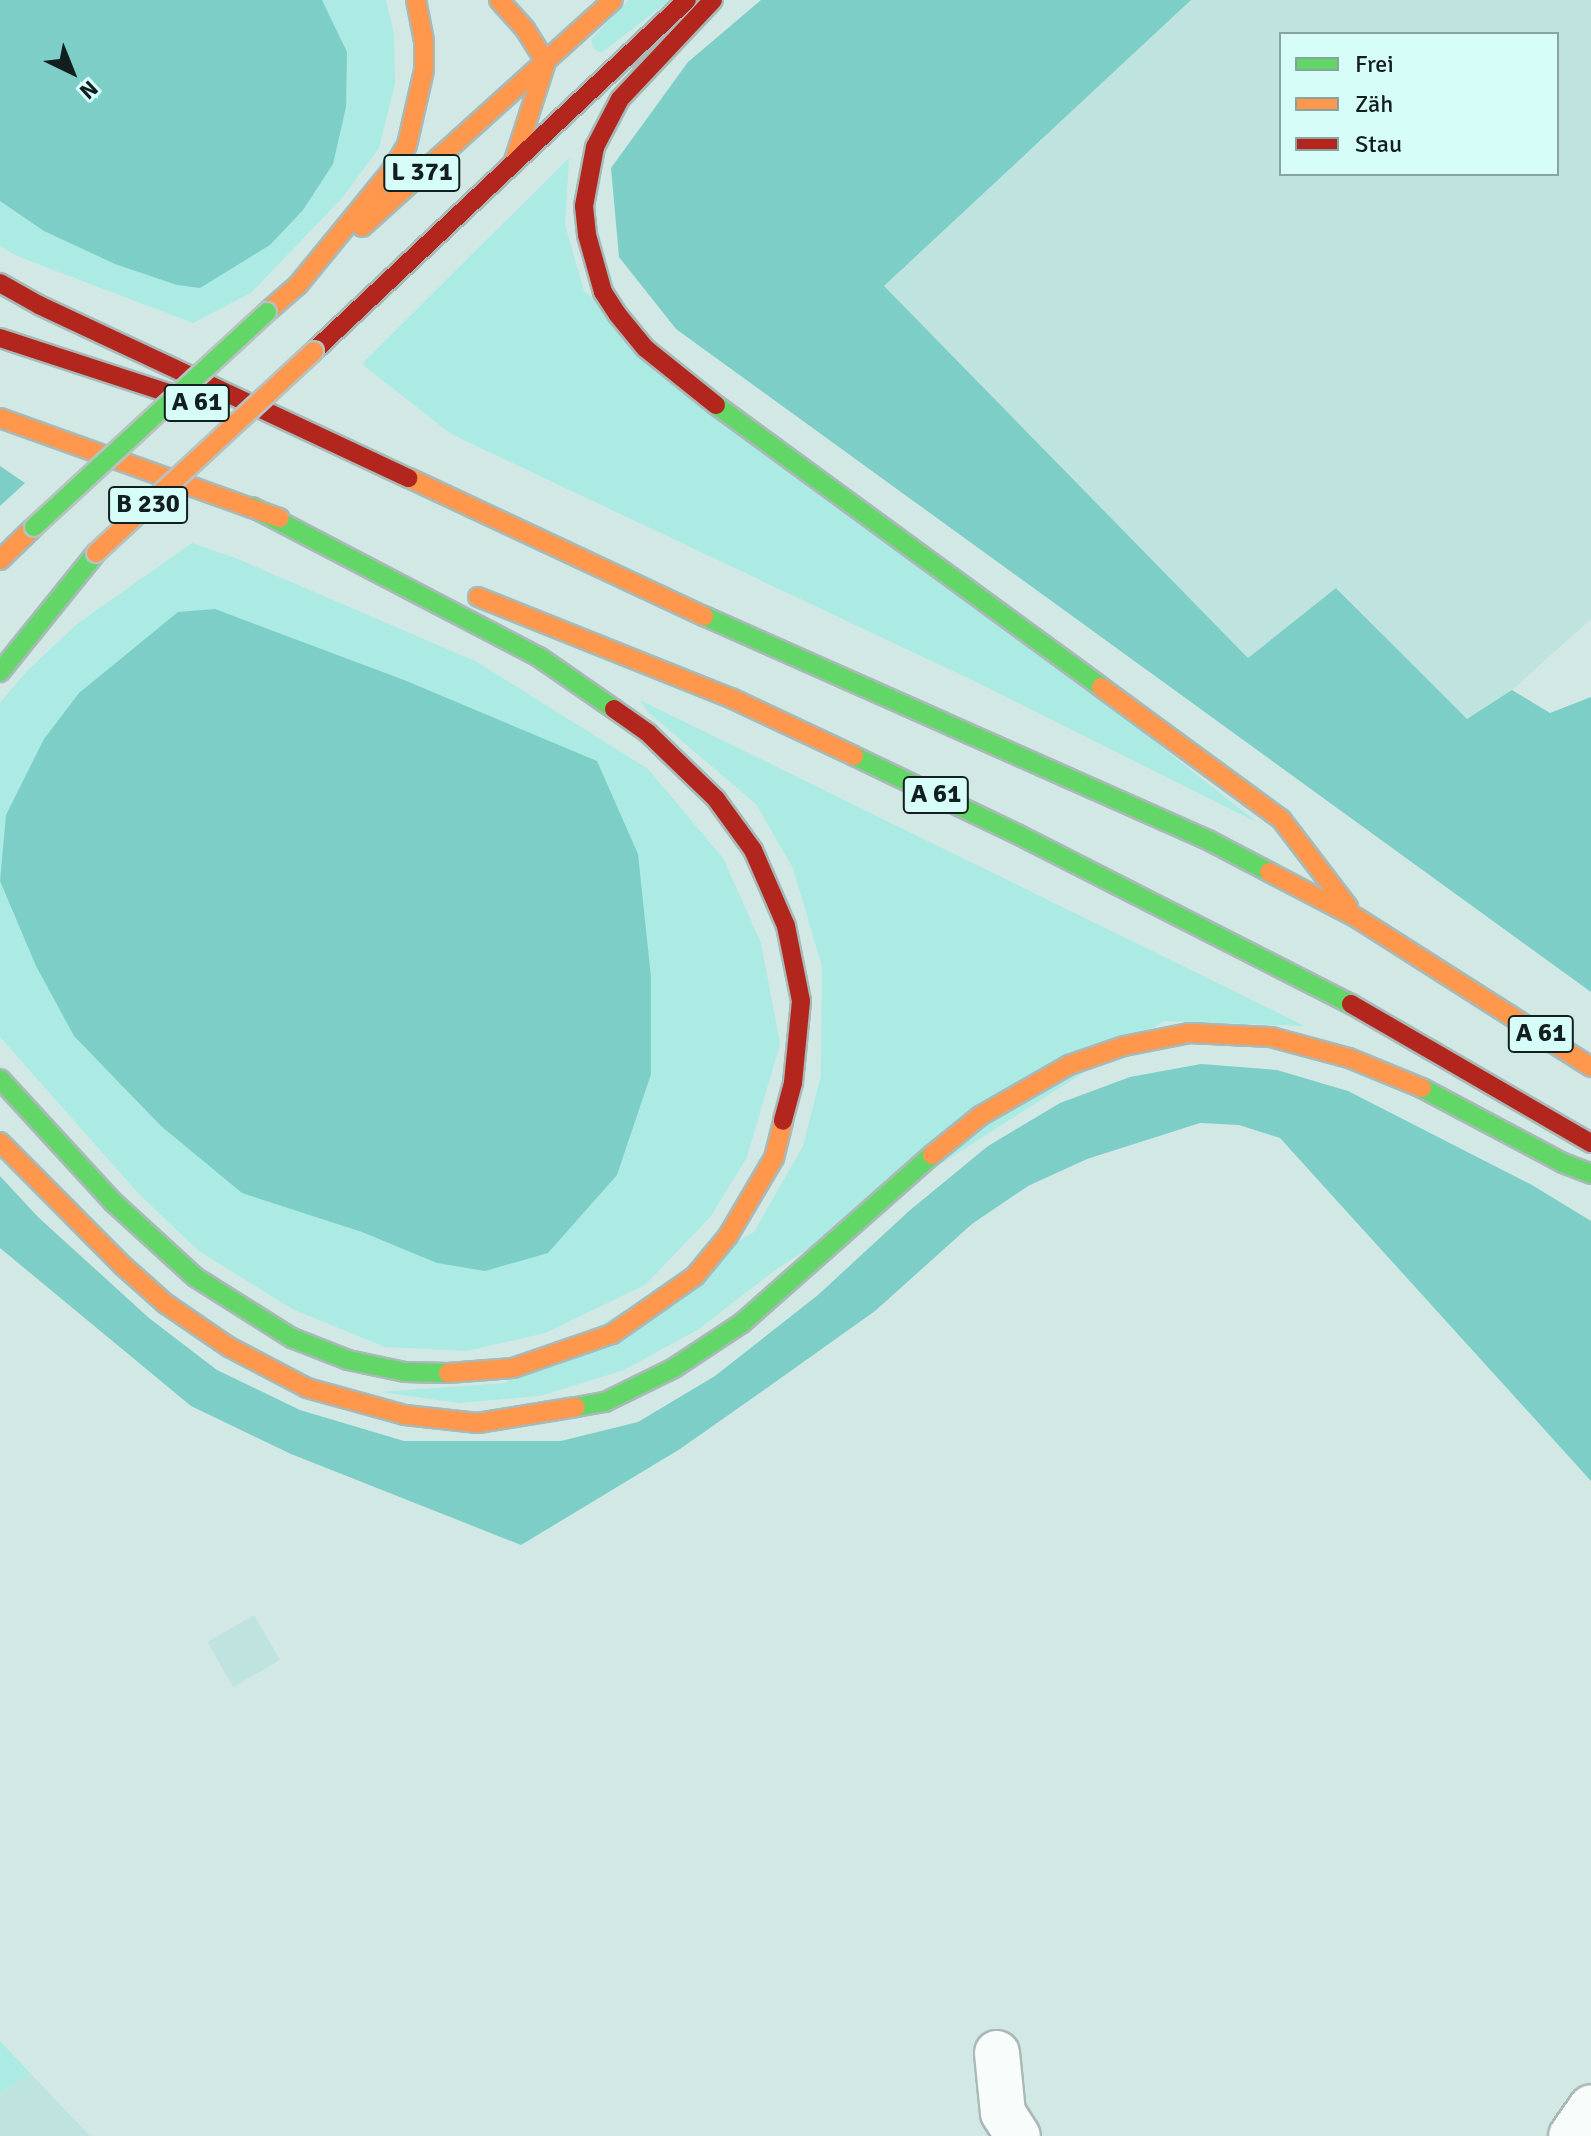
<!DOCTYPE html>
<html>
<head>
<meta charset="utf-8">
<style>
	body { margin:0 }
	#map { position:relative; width:1591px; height:2136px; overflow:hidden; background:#d2e8e5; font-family:Signika,sans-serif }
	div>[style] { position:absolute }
	.built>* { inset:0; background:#bfe3df; transform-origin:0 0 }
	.green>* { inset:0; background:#aceae4 }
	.forest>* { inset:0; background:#7ecec8 }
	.roads { filter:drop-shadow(2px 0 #a8b9b7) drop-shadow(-2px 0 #a8b9b7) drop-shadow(0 2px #a8b9b7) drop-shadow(0 -2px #a8b9b7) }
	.street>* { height:44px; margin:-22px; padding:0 22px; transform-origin:22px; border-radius:22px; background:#f8fcfb }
	.fast>* { height:18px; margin:-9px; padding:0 9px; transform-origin:9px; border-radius:9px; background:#63d668 }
	.slow>* { height:18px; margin:-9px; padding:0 9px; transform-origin:9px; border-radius:9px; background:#ff974d }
	.jam>* { height:18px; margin:-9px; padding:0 9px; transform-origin:9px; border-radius:9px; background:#b3261e }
	.bridges { filter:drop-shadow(2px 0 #b7c2c0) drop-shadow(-2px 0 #b7c2c0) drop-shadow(0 2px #b7c2c0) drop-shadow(0 -2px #b7c2c0) }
	.fast-bridge>* { height:18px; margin:-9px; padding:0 9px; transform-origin:9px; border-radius:9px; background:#63d668 }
	.slow-bridge>* { height:18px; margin:-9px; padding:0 9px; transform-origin:9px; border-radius:9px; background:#ff974d }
	span { translate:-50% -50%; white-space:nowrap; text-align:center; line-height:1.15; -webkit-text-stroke:6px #d7fdf9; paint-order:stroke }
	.shield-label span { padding:2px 6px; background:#d7fdf9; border:2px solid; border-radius:6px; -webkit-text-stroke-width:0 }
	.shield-label { font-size:26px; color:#111f1e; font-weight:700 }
	.legend { position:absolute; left:1279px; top:32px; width:280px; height:144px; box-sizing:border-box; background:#d7fdf9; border:2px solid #88a4a1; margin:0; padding:10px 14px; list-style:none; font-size:24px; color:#111f1e }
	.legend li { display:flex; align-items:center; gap:16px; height:40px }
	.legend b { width:40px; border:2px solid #88a4a1 }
	.north { position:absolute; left:32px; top:32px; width:80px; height:80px; -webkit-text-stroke:6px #d7fdf9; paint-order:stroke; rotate:137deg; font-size:22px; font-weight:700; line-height:32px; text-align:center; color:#111f1e }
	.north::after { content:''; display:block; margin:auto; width:28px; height:36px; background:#111f1e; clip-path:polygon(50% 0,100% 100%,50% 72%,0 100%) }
</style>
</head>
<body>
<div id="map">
	<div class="built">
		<div style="clip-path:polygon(evenodd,1191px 0,1591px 0,1591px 619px,1512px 690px,1467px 720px,1337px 588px,1248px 658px,883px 286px,1191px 0,1281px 34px,1557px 34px,1557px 174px,1281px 174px,1281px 34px)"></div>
		<div style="left:254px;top:1615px;width:52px;height:54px;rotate:60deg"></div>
		<div style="clip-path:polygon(31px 2074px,90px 2136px,0 2136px,0 2093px)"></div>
	</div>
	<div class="green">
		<div style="clip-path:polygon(0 0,386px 0,394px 34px,395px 84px,379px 148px,343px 197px,251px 293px,193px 323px,17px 256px,0 246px)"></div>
		<div style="clip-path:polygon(629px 0,670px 0,601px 53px,594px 49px,591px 39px)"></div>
		<div style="clip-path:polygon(569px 158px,565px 225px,584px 291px,1258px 823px,974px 681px,451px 434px,362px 364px)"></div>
		<div style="clip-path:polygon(192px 543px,238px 559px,477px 662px,648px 769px,723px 858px,761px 943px,780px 1044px,747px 1157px,711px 1216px,645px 1285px,545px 1333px,467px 1351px,385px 1347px,292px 1309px,199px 1251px,139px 1194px,0 1037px,0 703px,26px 672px,77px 624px)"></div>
		<div style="clip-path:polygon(640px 700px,1305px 1026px,1164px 1021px,775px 1270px,699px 1329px,624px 1370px,540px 1396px,459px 1403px,380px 1392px,505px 1383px,754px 1232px,803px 1146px,821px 1075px,822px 967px,793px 868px,756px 804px,648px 712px)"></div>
		<div style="clip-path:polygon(0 2041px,31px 2074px,0 2093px)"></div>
	</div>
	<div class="forest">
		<div style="clip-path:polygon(0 0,322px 0,347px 52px,346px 107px,333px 164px,303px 210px,270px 245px,200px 288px,177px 285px,115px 264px,44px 231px,0 201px)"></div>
		<div style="clip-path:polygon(761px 0,1191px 0,884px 286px,1248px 658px,1336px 588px,1467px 719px,1512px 690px,1550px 713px,1591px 697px,1591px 992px,676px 329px,619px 257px,611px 168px,688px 62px)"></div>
		<div style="clip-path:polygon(0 466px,25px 483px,0 506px)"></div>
		<div style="clip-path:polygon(215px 609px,404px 680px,597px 761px,638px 854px,651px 977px,651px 1074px,617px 1175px,548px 1253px,485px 1271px,437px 1263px,362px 1232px,242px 1193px,161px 1126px,74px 1036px,36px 966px,0 881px,6px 815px,44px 739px,79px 693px,178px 612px)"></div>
		<div style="clip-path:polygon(1201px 1064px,1277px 1070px,1348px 1091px,1532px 1185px,1591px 1221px,1591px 1481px,1280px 1138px,1239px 1125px,1200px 1123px,1087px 1159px,1028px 1186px,972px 1224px,875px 1311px,764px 1390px,680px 1449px,521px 1545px,291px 1454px,191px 1406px,0 1248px,0 1176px,38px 1217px,149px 1318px,217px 1370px,300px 1410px,404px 1441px,561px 1441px,638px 1422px,715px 1376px,818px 1295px,909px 1211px,988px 1146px,1060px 1103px,1130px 1077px)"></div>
	</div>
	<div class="roads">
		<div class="street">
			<div style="left:997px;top:2053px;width:60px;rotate:84.3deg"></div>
			<div style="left:1003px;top:2113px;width:27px;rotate:57deg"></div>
			<div style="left:1571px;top:2136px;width:35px;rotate:-55deg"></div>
		</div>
		<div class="fast">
			<div style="left:716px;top:405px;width:477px;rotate:36.2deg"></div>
			<div style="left:252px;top:507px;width:324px;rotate:27.6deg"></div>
			<div style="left:539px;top:657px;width:91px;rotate:34.7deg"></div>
			<div style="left:704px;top:616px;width:552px;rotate:23.96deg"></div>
			<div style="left:1208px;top:840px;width:69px;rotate:27.7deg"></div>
			<div style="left:0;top:672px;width:153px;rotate:-51.1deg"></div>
			<div style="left:854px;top:756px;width:181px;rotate:25.6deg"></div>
			<div style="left:1017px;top:834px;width:375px;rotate:27deg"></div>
			<div style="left:0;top:1079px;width:167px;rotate:47.4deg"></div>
			<div style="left:113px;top:1202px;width:111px;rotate:42.4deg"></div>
			<div style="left:195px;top:1277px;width:115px;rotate:32.2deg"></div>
			<div style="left:292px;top:1338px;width:60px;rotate:21.4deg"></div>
			<div style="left:348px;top:1360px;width:58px;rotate:11.9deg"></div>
			<div style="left:405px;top:1372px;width:43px;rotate:1.3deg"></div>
			<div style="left:1422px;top:1088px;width:160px;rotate:28deg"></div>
			<div style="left:1563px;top:1163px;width:30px;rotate:21deg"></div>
			<div style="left:576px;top:1407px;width:29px;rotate:-10deg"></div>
			<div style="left:605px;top:1402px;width:77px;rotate:-26.2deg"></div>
			<div style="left:674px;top:1368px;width:82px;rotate:-33.5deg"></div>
			<div style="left:742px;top:1323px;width:254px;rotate:-41.5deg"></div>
		</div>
		<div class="slow">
			<div style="left:499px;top:0;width:39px;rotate:48deg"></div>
			<div style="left:525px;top:29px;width:39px;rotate:58deg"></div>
			<div style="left:546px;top:62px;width:107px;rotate:107.9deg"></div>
			<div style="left:362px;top:227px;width:338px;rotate:-42.1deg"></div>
			<div style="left:267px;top:312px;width:41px;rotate:-41.1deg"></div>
			<div style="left:298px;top:285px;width:144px;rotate:-50.7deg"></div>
			<div style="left:389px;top:174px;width:34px;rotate:-58deg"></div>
			<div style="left:407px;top:145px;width:77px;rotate:-77.2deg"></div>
			<div style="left:424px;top:70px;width:29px;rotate:-90deg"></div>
			<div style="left:424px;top:41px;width:42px;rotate:-101deg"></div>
			<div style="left:0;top:418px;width:297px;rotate:19.7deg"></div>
			<div style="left:409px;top:478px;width:326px;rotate:25.1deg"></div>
			<div style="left:0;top:560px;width:47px;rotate:-44.1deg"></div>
			<div style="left:478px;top:597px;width:272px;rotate:21.8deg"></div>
			<div style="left:731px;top:698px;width:136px;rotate:25.2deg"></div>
			<div style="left:1101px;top:687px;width:223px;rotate:36.3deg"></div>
			<div style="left:1281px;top:819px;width:111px;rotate:52.7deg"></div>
			<div style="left:1269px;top:872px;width:99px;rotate:27.6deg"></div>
			<div style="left:1357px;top:918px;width:277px;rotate:32.5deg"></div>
			<div style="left:0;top:1142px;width:173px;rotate:45.2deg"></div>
			<div style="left:122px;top:1265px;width:59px;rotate:41.6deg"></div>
			<div style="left:166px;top:1304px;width:76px;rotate:34.3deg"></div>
			<div style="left:229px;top:1347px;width:88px;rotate:27.7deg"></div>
			<div style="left:307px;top:1388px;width:102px;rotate:15.4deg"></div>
			<div style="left:405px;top:1415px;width:73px;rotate:6.3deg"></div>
			<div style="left:478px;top:1423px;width:99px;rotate:-9.3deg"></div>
			<div style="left:932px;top:1155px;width:62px;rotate:-39.1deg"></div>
			<div style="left:980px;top:1116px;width:103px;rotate:-29.8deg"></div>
			<div style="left:1069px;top:1065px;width:58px;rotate:-19.1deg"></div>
			<div style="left:1124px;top:1046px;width:66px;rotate:-11.3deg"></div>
			<div style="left:1189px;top:1033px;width:82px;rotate:2.8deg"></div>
			<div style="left:1271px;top:1037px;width:81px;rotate:15.1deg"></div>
			<div style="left:1349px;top:1058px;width:79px;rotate:22.3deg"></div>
			<div style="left:448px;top:1373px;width:65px;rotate:-4.4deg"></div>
			<div style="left:513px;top:1368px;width:105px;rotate:-19deg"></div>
			<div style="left:612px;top:1334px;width:101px;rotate:-34.9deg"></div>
			<div style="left:695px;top:1276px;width:52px;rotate:-50.5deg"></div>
			<div style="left:728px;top:1236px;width:91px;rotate:-59.5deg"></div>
			<div style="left:774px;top:1158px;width:38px;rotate:-76deg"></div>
		</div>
		<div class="jam">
			<div style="left:713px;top:0;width:136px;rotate:133.2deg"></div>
			<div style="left:620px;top:99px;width:54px;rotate:117.5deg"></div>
			<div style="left:595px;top:147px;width:60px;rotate:100.6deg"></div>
			<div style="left:584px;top:206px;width:29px;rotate:84deg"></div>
			<div style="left:587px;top:235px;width:59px;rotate:74.3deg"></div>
			<div style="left:603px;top:292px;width:27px;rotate:57deg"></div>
			<div style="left:618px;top:315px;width:43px;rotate:50.7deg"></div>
			<div style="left:645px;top:348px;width:91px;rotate:38.8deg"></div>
			<div style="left:0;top:283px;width:45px;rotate:29.4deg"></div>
			<div style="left:39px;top:305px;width:408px;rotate:25.1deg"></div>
			<div style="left:0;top:338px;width:200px;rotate:18.1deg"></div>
			<div style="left:314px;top:351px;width:512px;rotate:-43.26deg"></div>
			<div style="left:614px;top:709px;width:42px;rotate:35.2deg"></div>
			<div style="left:648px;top:733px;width:95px;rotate:44.1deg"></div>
			<div style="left:716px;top:799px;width:63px;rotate:54deg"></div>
			<div style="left:753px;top:850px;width:83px;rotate:66.5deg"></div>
			<div style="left:786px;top:926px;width:76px;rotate:78.7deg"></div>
			<div style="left:801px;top:1001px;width:82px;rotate:95.6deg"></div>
			<div style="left:793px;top:1083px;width:39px;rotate:105deg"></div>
			<div style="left:1351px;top:1004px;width:277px;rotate:30.1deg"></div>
		</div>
	</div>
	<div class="bridges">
		<div class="fast-bridge">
			<div style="left:34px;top:527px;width:317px;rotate:-42.7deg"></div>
		</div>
		<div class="slow-bridge">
			<div style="left:96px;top:553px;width:297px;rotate:-42.8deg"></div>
		</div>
	</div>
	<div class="shield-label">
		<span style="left:422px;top:173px">L 371</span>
		<span style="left:197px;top:403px">A 61</span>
		<span style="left:148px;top:505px">B 230</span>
		<span style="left:936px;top:795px">A 61</span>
		<span style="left:1541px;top:1034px">A 61</span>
	</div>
	<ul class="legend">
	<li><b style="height:10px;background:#63d668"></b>Frei</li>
	<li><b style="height:10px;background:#ff974d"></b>Zäh</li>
	<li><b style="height:10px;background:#b3261e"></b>Stau</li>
	</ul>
	<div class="north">N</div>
</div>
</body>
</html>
